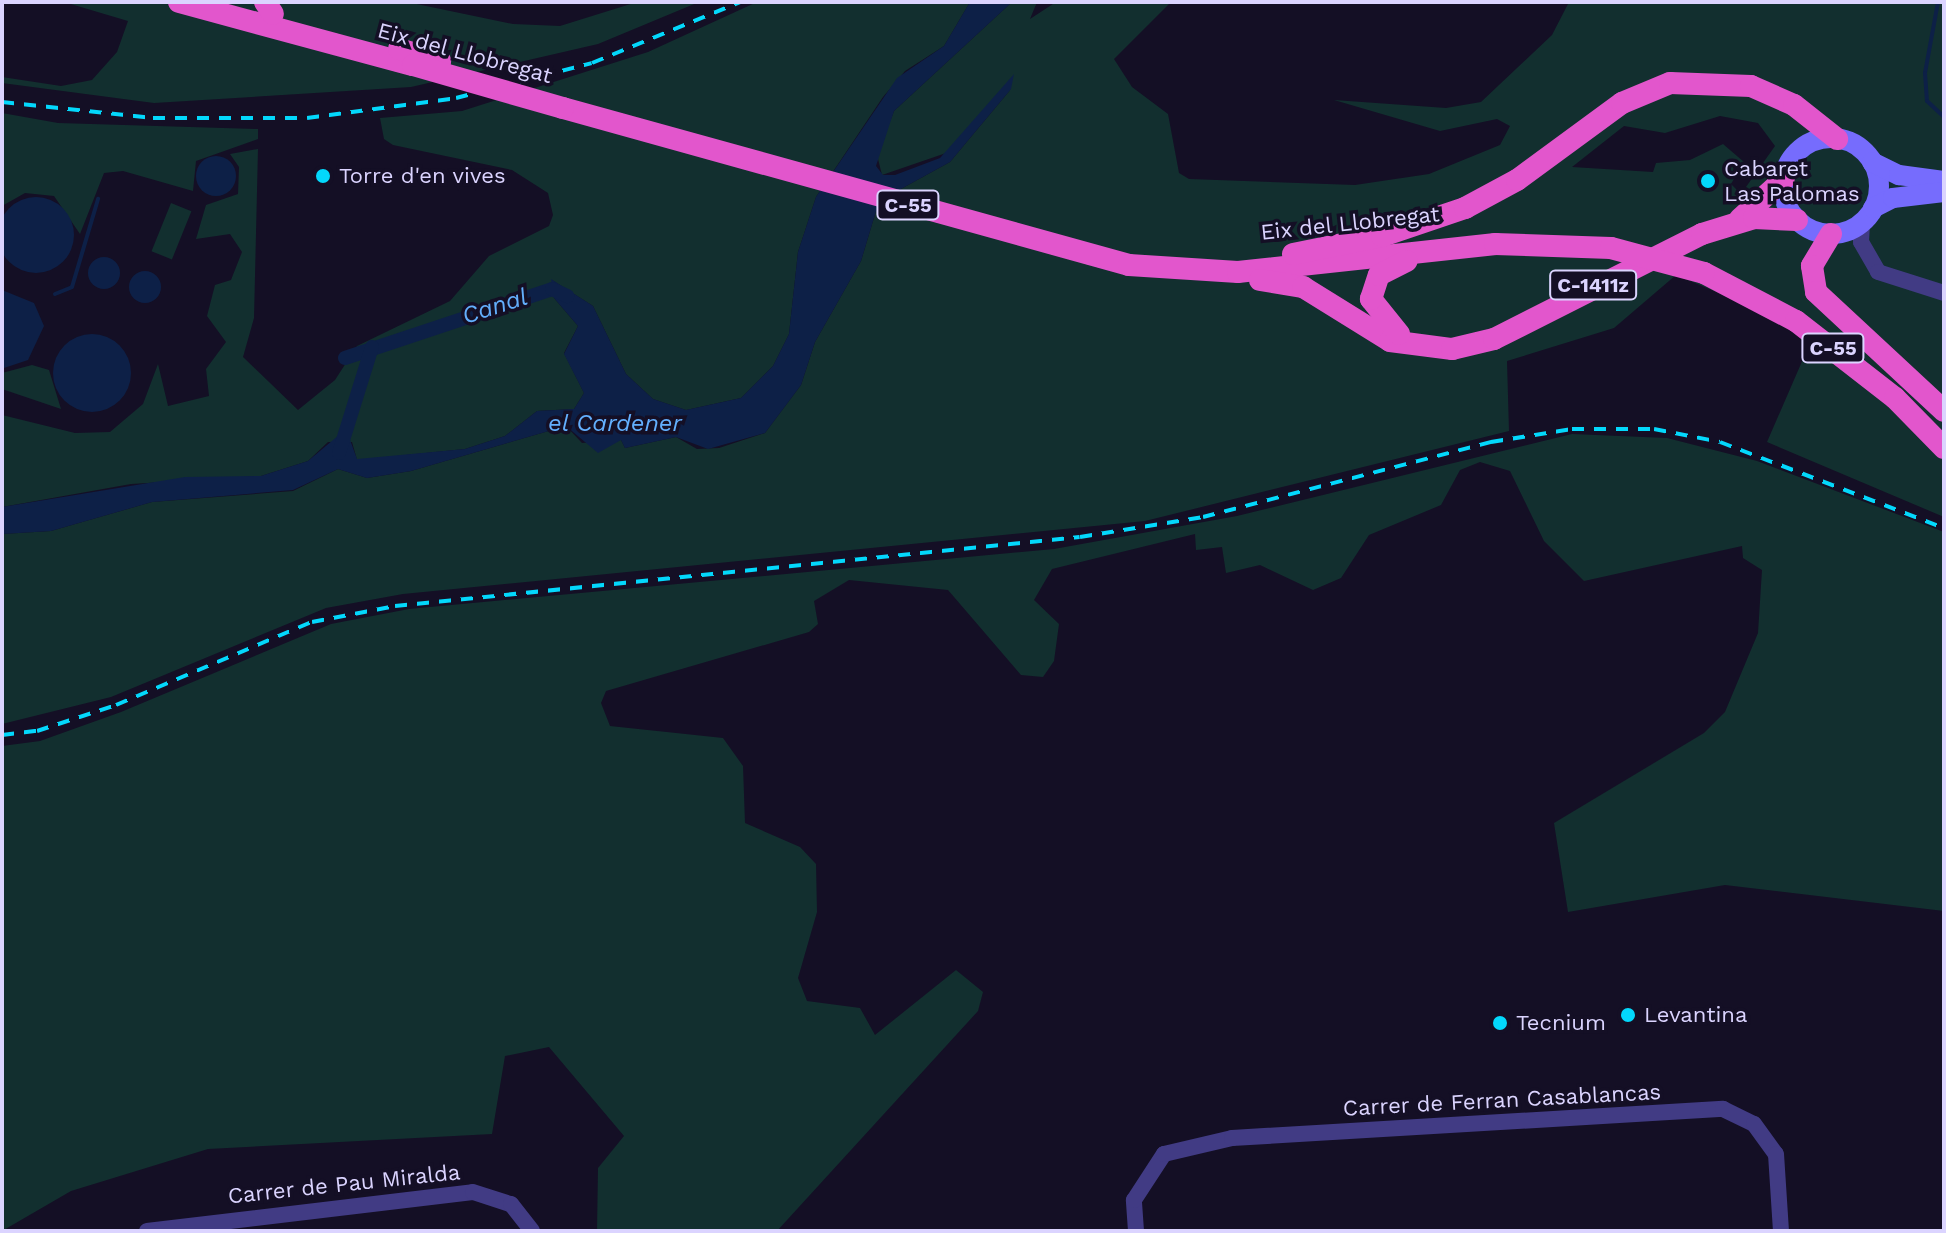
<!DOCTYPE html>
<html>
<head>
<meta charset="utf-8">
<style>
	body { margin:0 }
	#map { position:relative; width:1946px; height:1233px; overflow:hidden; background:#140f25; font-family:"Work Sans",sans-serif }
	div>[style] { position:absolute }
	.green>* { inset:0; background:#122f2f; transform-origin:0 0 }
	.water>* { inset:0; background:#0d2047 }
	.round { border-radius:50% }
	.stream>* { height:4px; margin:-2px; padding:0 2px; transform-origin:2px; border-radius:2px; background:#0d2047 }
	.canal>* { height:14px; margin:-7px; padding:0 7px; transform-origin:7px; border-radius:7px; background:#0d2047 }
	.minor>* { height:16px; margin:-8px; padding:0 8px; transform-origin:8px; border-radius:8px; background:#413b84 }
	.secondary>* { height:20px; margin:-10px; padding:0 10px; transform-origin:10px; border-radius:10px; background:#766cfd }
	.secondary>.ring { margin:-10px; padding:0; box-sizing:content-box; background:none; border:20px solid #766cfd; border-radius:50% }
	.trunk>* { height:22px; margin:-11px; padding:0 11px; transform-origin:11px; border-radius:11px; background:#e256cc }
	.rail>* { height:4px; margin-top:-2px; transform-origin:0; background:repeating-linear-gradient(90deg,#03d8fc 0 12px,transparent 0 22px) }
	.trunk-bridge>* { height:22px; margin:-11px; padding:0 11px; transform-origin:11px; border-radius:11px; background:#e256cc }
	.dots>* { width:22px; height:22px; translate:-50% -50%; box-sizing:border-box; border:4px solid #140f25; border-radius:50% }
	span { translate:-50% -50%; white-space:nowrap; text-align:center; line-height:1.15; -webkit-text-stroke:7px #140f25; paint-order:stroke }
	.shield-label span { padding:2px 6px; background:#140f25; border:2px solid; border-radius:6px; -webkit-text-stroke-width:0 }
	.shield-label { font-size:20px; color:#dbd4ff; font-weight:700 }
	.street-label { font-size:22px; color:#dbd4ff }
	.poi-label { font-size:22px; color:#dbd4ff }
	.left { translate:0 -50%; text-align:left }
	.water-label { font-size:24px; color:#63affd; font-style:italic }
	.frame { position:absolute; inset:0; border:4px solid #dbd4ff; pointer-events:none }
</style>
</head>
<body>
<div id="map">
	<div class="green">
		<div style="clip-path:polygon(64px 2px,407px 2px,513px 24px,560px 26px,637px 2px,699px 2px,598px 44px,411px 87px,154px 103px,2px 83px,2px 77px,61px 86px,92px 80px,117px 52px,128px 21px)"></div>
		<div style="clip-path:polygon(757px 2px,970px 2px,944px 46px,905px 71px,883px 97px,816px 197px,798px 252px,789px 334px,773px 366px,741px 398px,686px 410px,653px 399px,626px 374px,593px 306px,552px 280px,554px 298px,578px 326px,564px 353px,584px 393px,574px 409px,537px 411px,505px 436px,465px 449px,357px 460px,352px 442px,328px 442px,308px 461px,261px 476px,131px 484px,2px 507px,2px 415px,75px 433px,110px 432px,143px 404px,158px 364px,168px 406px,209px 396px,206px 369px,226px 342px,207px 316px,215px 285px,231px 280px,242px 252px,230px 234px,196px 239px,206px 205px,238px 194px,239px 167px,230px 154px,258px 149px,254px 318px,243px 357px,298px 410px,335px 380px,357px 346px,450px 301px,489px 256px,549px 226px,553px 215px,548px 193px,512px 170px,393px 145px,384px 139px,380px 118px,462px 111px,648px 52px)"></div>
		<div style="clip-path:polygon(evenodd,1012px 2px,1037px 2px,1030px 19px,1056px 2px,1171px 2px,1114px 59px,1132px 87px,1168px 114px,1179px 173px,1189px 179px,1355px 185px,1429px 174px,1500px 145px,1510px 126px,1497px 119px,1440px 131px,1334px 100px,1446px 108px,1481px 102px,1552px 35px,1569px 2px,1944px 2px,1944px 517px,1767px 442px,1810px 343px,1764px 312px,1676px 275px,1614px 328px,1507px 361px,1509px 431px,1145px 521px,403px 594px,326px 608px,111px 697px,2px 724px,2px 534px,51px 531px,152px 502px,293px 491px,338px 469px,367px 478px,411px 471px,566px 426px,582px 443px,621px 440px,625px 448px,676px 437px,697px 449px,719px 448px,765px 433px,801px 385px,815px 342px,861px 261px,879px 201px,950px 162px,1011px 89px,949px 152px,882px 175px,877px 155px,894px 111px,1012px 2px,1720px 116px,1758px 123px,1775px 146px,1741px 194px,1731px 184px,1744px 162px,1723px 144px,1690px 160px,1656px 163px,1653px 172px,1572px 167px,1624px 126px,1665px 133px,1720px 116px)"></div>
		<div style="clip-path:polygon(2px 113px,58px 123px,258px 129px,258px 139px,196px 161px,193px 191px,123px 171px,104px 173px,80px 234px,54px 196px,25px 193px,2px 206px)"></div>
		<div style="left:171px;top:203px;width:22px;height:52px;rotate:22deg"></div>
		<div style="clip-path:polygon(32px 365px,49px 370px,61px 409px,2px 389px,2px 373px)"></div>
		<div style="clip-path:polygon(1572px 434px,1667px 438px,1757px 461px,1944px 532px,1944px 911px,1725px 885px,1568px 912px,1554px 823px,1704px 733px,1725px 712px,1758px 633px,1762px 570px,1743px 558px,1742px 546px,1584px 581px,1544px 541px,1510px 471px,1480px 462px,1460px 470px,1441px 505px,1369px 535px,1341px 578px,1313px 590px,1260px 565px,1226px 573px,1222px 547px,1196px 550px,1195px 534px,1052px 569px,1034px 600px,1059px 624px,1054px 661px,1043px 677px,1021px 675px,948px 590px,849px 580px,814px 601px,818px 624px,809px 632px,606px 691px,601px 703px,610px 726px,723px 738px,743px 766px,745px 823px,800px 847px,816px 864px,817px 912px,798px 978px,807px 1001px,860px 1008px,875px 1035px,956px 970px,983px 992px,978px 1011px,777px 1231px,597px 1231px,598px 1168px,624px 1136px,549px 1047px,505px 1056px,492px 1134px,208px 1149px,71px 1191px,2px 1231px,2px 746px,40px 741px,121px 712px,331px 624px,409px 609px,1054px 549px,1237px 516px)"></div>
	</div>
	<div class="water">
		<div style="clip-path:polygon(970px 2px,1012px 2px,894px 111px,876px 166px,883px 175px,895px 175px,940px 158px,1014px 74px,1011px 89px,950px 162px,879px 201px,861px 261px,815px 342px,801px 385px,765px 433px,708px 449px,676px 437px,625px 448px,621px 440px,598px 453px,566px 426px,411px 471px,367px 478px,338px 469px,293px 490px,152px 502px,51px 531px,2px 534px,2px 507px,185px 477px,261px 476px,308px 461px,339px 435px,349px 437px,357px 459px,465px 449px,505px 436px,537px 411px,574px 409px,584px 393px,564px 354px,578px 326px,554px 298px,551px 279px,593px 306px,626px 374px,653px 399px,686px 410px,741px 398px,773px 366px,789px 334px,798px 252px,816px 197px,897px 78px,944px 46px)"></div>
		<div class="round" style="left:196px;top:156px;width:40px;height:40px"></div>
		<div class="round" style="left:-2px;top:197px;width:76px;height:76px"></div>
		<div class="round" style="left:88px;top:257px;width:32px;height:32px"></div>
		<div class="round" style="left:129px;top:271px;width:32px;height:32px"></div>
		<div style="clip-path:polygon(2px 290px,34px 303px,44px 326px,28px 360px,4px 368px)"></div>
		<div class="round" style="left:53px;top:334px;width:78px;height:78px"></div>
	</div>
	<div class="stream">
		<div style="left:1938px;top:2px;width:72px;rotate:100.4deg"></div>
		<div style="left:1925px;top:73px;width:28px;rotate:86deg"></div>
		<div style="left:1927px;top:101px;width:23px;rotate:43deg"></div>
		<div style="left:55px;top:294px;width:18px;rotate:-22deg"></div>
		<div style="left:72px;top:287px;width:92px;rotate:-73.5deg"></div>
	</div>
	<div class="canal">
		<div style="left:345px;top:358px;width:218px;rotate:-18.4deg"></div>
		<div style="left:552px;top:289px;width:17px;rotate:25deg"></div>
		<div style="left:339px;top:453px;width:111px;rotate:-72.7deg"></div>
	</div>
	<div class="minor">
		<div style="left:1862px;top:223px;width:19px;rotate:93deg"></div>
		<div style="left:1861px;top:242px;width:34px;rotate:60deg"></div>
		<div style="left:1878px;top:272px;width:69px;rotate:17.7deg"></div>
		<div style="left:147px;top:1231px;width:328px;rotate:-6.8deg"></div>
		<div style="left:473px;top:1192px;width:40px;rotate:18deg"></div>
		<div style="left:511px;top:1204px;width:34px;rotate:52deg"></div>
		<div style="left:1136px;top:1231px;width:31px;rotate:-94deg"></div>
		<div style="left:1134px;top:1200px;width:55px;rotate:-56.9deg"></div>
		<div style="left:1164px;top:1154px;width:70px;rotate:-13.2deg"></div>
		<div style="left:1232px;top:1138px;width:492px;rotate:-3.4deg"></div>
		<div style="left:1723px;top:1109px;width:34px;rotate:26deg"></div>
		<div style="left:1754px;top:1124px;width:37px;rotate:54deg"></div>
		<div style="left:1776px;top:1154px;width:77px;rotate:86.3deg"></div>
	</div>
	<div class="secondary">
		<div class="ring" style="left:1783px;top:138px;width:76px;height:76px"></div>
		<div style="left:1872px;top:162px;width:30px;rotate:26deg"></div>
		<div style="left:1899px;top:175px;width:45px;rotate:7.6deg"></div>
		<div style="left:1873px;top:208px;width:22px;rotate:-27deg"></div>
		<div style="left:1893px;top:198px;width:51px;rotate:-6.7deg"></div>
	</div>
	<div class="trunk">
		<div style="left:179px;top:2px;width:242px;rotate:15.1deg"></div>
		<div style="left:265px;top:2px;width:14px;rotate:56deg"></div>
		<div style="left:399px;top:49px;width:43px;rotate:16.3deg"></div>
		<div style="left:563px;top:108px;width:587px;rotate:15.5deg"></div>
		<div style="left:1129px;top:265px;width:109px;rotate:3.7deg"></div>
		<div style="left:1238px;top:272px;width:259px;rotate:-6.2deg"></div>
		<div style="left:1495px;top:244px;width:116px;rotate:2deg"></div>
		<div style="left:1740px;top:219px;width:59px;rotate:-42.3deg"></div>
		<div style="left:1831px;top:234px;width:37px;rotate:121deg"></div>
		<div style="left:1812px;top:266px;width:26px;rotate:81deg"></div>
		<div style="left:1816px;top:292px;width:175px;rotate:42.9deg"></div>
		<div style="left:1293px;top:254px;width:91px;rotate:-11.4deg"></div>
		<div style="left:1382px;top:236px;width:88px;rotate:-18.6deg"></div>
		<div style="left:1465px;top:208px;width:59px;rotate:-28.3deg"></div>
		<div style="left:1517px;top:180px;width:130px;rotate:-36.3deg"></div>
		<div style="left:1622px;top:103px;width:52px;rotate:-22.6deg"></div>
		<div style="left:1670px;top:83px;width:81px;rotate:2.1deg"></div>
		<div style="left:1751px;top:86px;width:47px;rotate:23.8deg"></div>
		<div style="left:1794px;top:105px;width:55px;rotate:38.3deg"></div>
		<div style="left:1704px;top:273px;width:104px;rotate:27.6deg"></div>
		<div style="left:1796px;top:321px;width:125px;rotate:37.9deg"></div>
		<div style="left:1895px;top:398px;width:70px;rotate:45.6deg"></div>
		<div style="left:1260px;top:280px;width:44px;rotate:9.2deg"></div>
		<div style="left:1303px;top:287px;width:102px;rotate:31.8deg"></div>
		<div style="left:1390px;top:341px;width:63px;rotate:7.4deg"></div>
		<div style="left:1452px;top:349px;width:43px;rotate:-13.4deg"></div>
		<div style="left:1494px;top:339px;width:233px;rotate:-26.8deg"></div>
		<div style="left:1702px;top:234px;width:54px;rotate:-17.1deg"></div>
		<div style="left:1754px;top:218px;width:43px;rotate:2.7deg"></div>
		<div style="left:1399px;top:334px;width:45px;rotate:-128.7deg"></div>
		<div style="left:1371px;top:299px;width:25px;rotate:-72deg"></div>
		<div style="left:1379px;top:275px;width:31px;rotate:-27deg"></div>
	</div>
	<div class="rail">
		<div style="left:2px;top:102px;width:152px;rotate:6deg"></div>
		<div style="left:153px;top:118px;width:154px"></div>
		<div style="left:307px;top:118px;width:150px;rotate:-7.6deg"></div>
		<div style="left:456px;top:98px;width:140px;rotate:-14.4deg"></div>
		<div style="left:592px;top:63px;width:160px;rotate:-22.4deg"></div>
		<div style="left:2px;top:735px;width:35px;rotate:-7deg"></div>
		<div style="left:37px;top:731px;width:83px;rotate:-18.2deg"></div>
		<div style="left:116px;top:705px;width:213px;rotate:-23deg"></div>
		<div style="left:312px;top:622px;width:85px;rotate:-10.9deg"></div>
		<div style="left:395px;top:606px;width:688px;rotate:-5.75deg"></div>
		<div style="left:1080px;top:537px;width:125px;rotate:-9.2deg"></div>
		<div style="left:1203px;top:517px;width:298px;rotate:-14.6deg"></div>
		<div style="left:1491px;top:442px;width:82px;rotate:-9.1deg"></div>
		<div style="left:1572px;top:429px;width:82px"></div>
		<div style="left:1654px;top:429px;width:67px;rotate:11.1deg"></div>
		<div style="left:1720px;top:442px;width:240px;rotate:21deg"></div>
	</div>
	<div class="trunk-bridge">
		<div style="left:413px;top:65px;width:156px;rotate:16deg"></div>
		<div style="left:1611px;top:248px;width:96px;rotate:15deg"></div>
	</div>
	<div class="dots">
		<div style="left:323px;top:176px;background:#03d8fc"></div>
		<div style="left:1708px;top:181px;background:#03d8fc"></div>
		<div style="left:1628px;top:1015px;background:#03d8fc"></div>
		<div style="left:1500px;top:1023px;background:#03d8fc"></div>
	</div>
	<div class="shield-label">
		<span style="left:908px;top:205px">C-55</span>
		<span style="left:1593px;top:285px">C-1411z</span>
		<span style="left:1833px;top:348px">C-55</span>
	</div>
	<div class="street-label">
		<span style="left:465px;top:53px;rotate:15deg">Eix del Llobregat</span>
		<span style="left:1350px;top:223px;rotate:-6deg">Eix del Llobregat</span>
		<span style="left:1502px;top:1100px;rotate:-3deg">Carrer de Ferran Casablancas</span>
		<span style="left:344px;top:1184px;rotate:-6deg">Carrer de Pau Miralda</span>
	</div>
	<div class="poi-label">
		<span class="left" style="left:1724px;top:181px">Cabaret<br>Las Palomas</span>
		<span class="left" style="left:339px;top:176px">Torre d'en vives</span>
		<span class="left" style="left:1644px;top:1015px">Levantina</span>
		<span class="left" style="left:1516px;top:1023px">Tecnium</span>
	</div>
	<div class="water-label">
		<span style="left:495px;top:307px;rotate:-18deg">Canal</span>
		<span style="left:615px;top:424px">el Cardener</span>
	</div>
	<div class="frame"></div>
</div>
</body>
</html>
